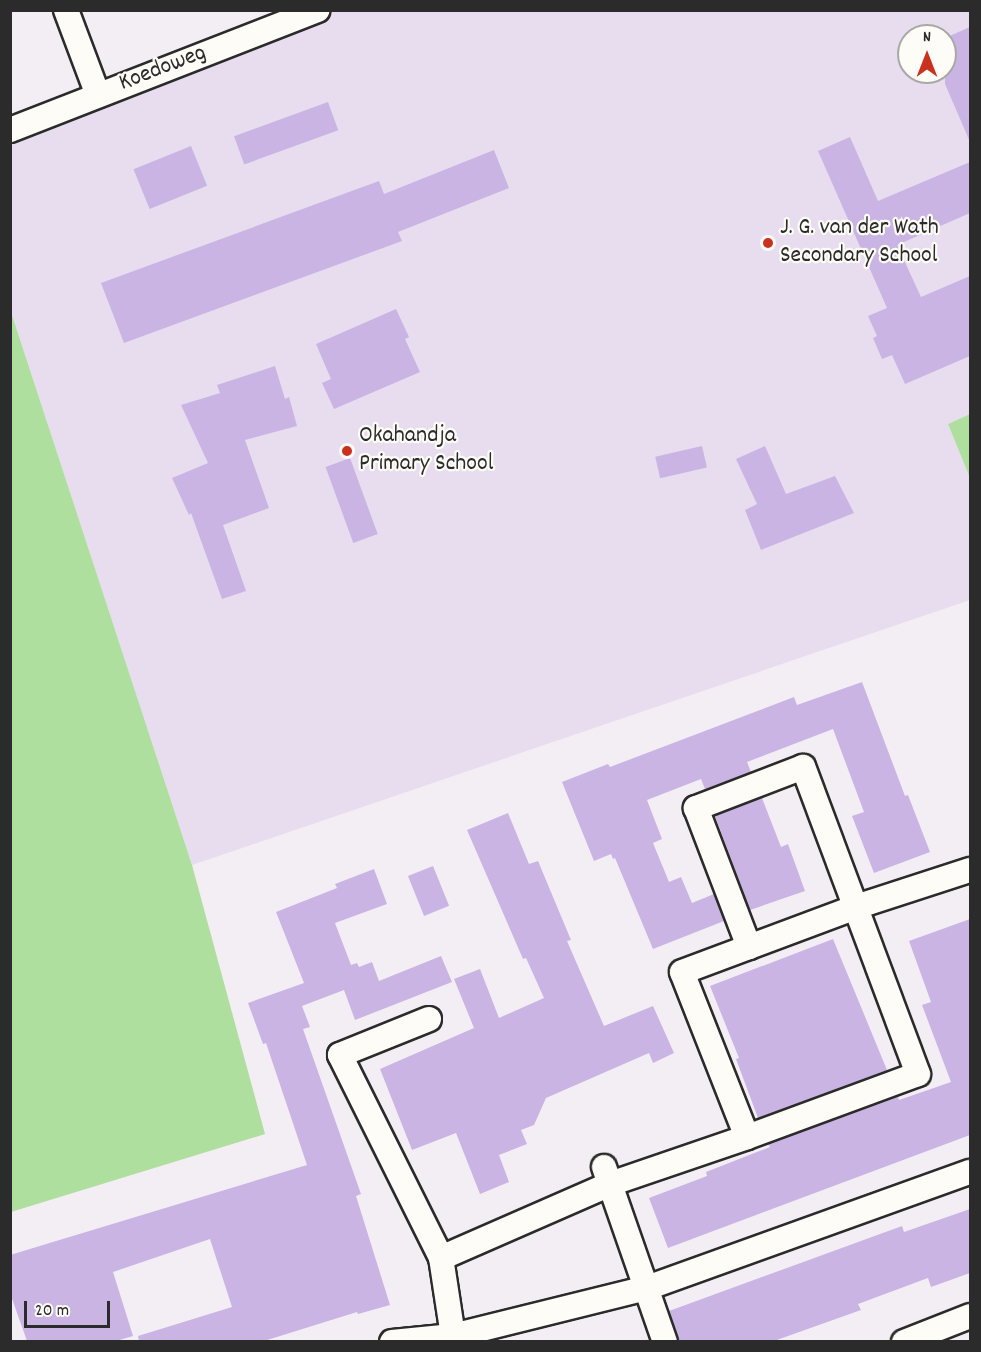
<!DOCTYPE html>
<html>
<head>
<meta charset="utf-8">
<style>
	body { margin:0 }
	#map { position:relative; width:981px; height:1352px; overflow:hidden; background:#f3eef3; font-family:Dekko,sans-serif }
	div>[style] { position:absolute }
	.built>* { inset:0; background:#e7ddee }
	.green>* { inset:0; background:#afdf9f }
	.building>* { inset:0; background:#cab4e4; transform-origin:0 0 }
	.roads { filter:drop-shadow(2px 0 #2b2b2b) drop-shadow(-2px 0 #2b2b2b) drop-shadow(0 2px #2b2b2b) drop-shadow(0 -2px #2b2b2b) }
	.minor>* { height:24px; margin:-12px; padding:0 12px; transform-origin:12px; border-radius:12px; background:#fdfcf7 }
	.dots>* { width:16px; height:16px; translate:-50% -50%; box-sizing:border-box; border:3px solid #fdfcf7; border-radius:50% }
	span { translate:-50% -50%; white-space:nowrap; text-align:center; line-height:1.15; -webkit-text-stroke:4.5px #fdfcf7; paint-order:stroke }
	.street-label { font-size:24px; color:#2b2b2b }
	.poi-label { font-size:24px; color:#2b2b2b }
	.left { translate:0 -50%; text-align:left }
	.frame { position:absolute; inset:0; border:12px solid #2b2b2b; pointer-events:none }
	.north { position:absolute; left:897px; top:24px; width:60px; height:60px; box-sizing:border-box; background:#fdfcf7; border:2px solid #a9a8a5; border-radius:50%; rotate:0deg; font-size:16px; font-weight:700; line-height:24px; text-align:center; color:#2b2b2b }
	.north::after { content:''; display:block; margin:auto; width:21px; height:27px; background:#c8321e; clip-path:polygon(50% 0,100% 100%,50% 72%,0 100%) }
	.scale { position:absolute; left:24px; top:1301px; width:86px; height:27px; box-sizing:border-box; border:3px solid #2b2b2b; border-top:0; padding-left:8px; font-size:18px; line-height:21px; white-space:nowrap; color:#2b2b2b; -webkit-text-stroke:4px #fdfcf7; paint-order:stroke }
</style>
</head>
<body>
<div id="map">
	<div class="built">
		<div style="clip-path:polygon(evenodd,317px 11px,970px 11px,970px 414px,948px 424px,970px 478px,970px 600px,192px 865px,11px 312px,10px 130px,317px 11px,909px 36px,945px 36px,945px 72px,909px 72px,909px 36px)"></div>
	</div>
	<div class="green">
		<div style="clip-path:polygon(11px 312px,192px 865px,265px 1134px,11px 1212px)"></div>
		<div style="clip-path:polygon(970px 414px,970px 478px,948px 424px)"></div>
	</div>
	<div class="building">
		<div style="clip-path:polygon(970px 27px,970px 142px,945px 84px,945px 38px)"></div>
		<div style="left:328px;top:102px;width:30px;height:100px;rotate:70deg"></div>
		<div style="clip-path:polygon(850px 137px,878px 201px,970px 162px,970px 213px,897px 245px,921px 297px,970px 276px,970px 356px,905px 384px,892px 355px,882px 359px,873px 338px,877px 336px,868px 316px,887px 308px,818px 151px)"></div>
		<div style="left:191px;top:146px;width:43px;height:62px;rotate:68deg"></div>
		<div style="clip-path:polygon(494px 150px,509px 188px,398px 232px,402px 241px,124px 343px,101px 283px,379px 181px,384px 194px)"></div>
		<div style="clip-path:polygon(396px 309px,409px 337px,405px 339px,420px 372px,334px 409px,322px 383px,331px 379px,316px 344px)"></div>
		<div style="clip-path:polygon(275px 366px,285px 399px,289px 397px,297px 426px,245px 440px,269px 508px,223px 525px,246px 591px,222px 599px,191px 513px,189px 515px,172px 478px,208px 463px,181px 405px,220px 393px,217px 385px)"></div>
		<div style="left:702px;top:446px;width:22px;height:48px;rotate:77deg"></div>
		<div style="clip-path:polygon(765px 446px,786px 494px,835px 476px,854px 513px,761px 550px,745px 510px,757px 504px,736px 459px)"></div>
		<div style="left:350px;top:458px;width:81px;height:26px;rotate:70deg"></div>
		<div style="clip-path:polygon(862px 682px,905px 796px,908px 795px,930px 852px,874px 873px,852px 816px,864px 812px,833px 729px,747px 762px,751px 772px,705px 789px,701px 779px,647px 800px,662px 839px,653px 843px,669px 882px,681px 877px,692px 903px,714px 894px,724px 921px,653px 949px,615px 858px,613px 859px,611px 854px,594px 861px,562px 782px,608px 764px,610px 767px,794px 697px,797px 705px)"></div>
		<div style="clip-path:polygon(762px 798px,781px 847px,788px 844px,805px 891px,750px 910px,715px 816px)"></div>
		<div style="clip-path:polygon(508px 813px,529px 864px,538px 861px,571px 940px,567px 941px,604px 1026px,653px 1006px,674px 1053px,653px 1063px,649px 1053px,546px 1098px,534px 1125px,521px 1130px,527px 1144px,499px 1155px,509px 1182px,480px 1194px,456px 1133px,412px 1150px,380px 1069px,474px 1028px,454px 979px,480px 969px,499px 1018px,544px 998px,526px 958px,523px 959px,467px 830px)"></div>
		<div style="left:433px;top:866px;width:43px;height:27px;rotate:68deg"></div>
		<div style="clip-path:polygon(374px 869px,387px 904px,335px 923px,351px 965px,357px 963px,359px 967px,372px 962px,379px 981px,441px 956px,452px 982px,355px 1020px,344px 990px,302px 1006px,310px 1027px,303px 1029px,361px 1194px,356px 1196px,390px 1305px,358px 1314px,357px 1312px,264px 1341px,139px 1341px,138px 1336px,232px 1307px,210px 1239px,113px 1272px,133px 1336px,116px 1341px,27px 1341px,10px 1293px,10px 1255px,307px 1165px,266px 1043px,263px 1044px,248px 1003px,304px 983px,276px 912px,337px 888px,335px 884px)"></div>
		<div style="clip-path:polygon(970px 919px,970px 1135px,668px 1248px,649px 1198px,707px 1176px,706px 1172px,770px 1147px,768px 1144px,898px 1097px,899px 1100px,951px 1082px,922px 1005px,931px 1002px,909px 941px)"></div>
		<div style="clip-path:polygon(833px 939px,887px 1070px,758px 1118px,736px 1059px,739px 1058px,710px 986px)"></div>
		<div style="clip-path:polygon(970px 1209px,970px 1273px,931px 1287px,928px 1278px,858px 1304px,861px 1310px,774px 1341px,679px 1341px,669px 1311px,902px 1226px,904px 1232px)"></div>
	</div>
	<div class="roads">
		<div class="minor">
			<div style="left:66px;top:10px;width:91px;rotate:69.4deg"></div>
			<div style="left:10px;top:130px;width:330px;rotate:-21.3deg"></div>
			<div style="left:429px;top:1019px;width:96px;rotate:158deg"></div>
			<div style="left:340px;top:1055px;width:227px;rotate:63.5deg"></div>
			<div style="left:747px;top:1137px;width:182px;rotate:-20.2deg"></div>
			<div style="left:918px;top:1074px;width:328px;rotate:-110.5deg"></div>
			<div style="left:803px;top:767px;width:115px;rotate:159deg"></div>
			<div style="left:696px;top:808px;width:149px;rotate:69.1deg"></div>
			<div style="left:604px;top:1167px;width:185px;rotate:70.8deg"></div>
			<div style="left:453px;top:1336px;width:79px;rotate:-98.7deg"></div>
			<div style="left:441px;top:1258px;width:184px;rotate:-23.6deg"></div>
			<div style="left:610px;top:1184px;width:145px;rotate:-18.9deg"></div>
			<div style="left:747px;top:1137px;width:177px;rotate:-111.5deg"></div>
			<div style="left:682px;top:972px;width:186px;rotate:-20.5deg"></div>
			<div style="left:856px;top:907px;width:120px;rotate:-18deg"></div>
			<div style="left:392px;top:1342px;width:61px;rotate:-5.6deg"></div>
			<div style="left:453px;top:1336px;width:200px;rotate:-13.9deg"></div>
			<div style="left:647px;top:1288px;width:343px;rotate:-19.8deg"></div>
			<div style="left:904px;top:1342px;width:71px;rotate:-21.5deg"></div>
		</div>
	</div>
	<div class="dots">
		<div style="left:768px;top:243px;background:#c8321e"></div>
		<div style="left:347px;top:451px;background:#c8321e"></div>
	</div>
	<div class="street-label">
		<span style="left:163px;top:69px;rotate:-21deg">Koedoweg</span>
	</div>
	<div class="poi-label">
		<span class="left" style="left:780px;top:243px">J. G. van der Wath<br>Secondary School</span>
		<span class="left" style="left:359px;top:451px">Okahandja<br>Primary School</span>
	</div>
	<div class="frame"></div>
	<div class="north">N</div>
	<div class="scale">20 m</div>
</div>
</body>
</html>
